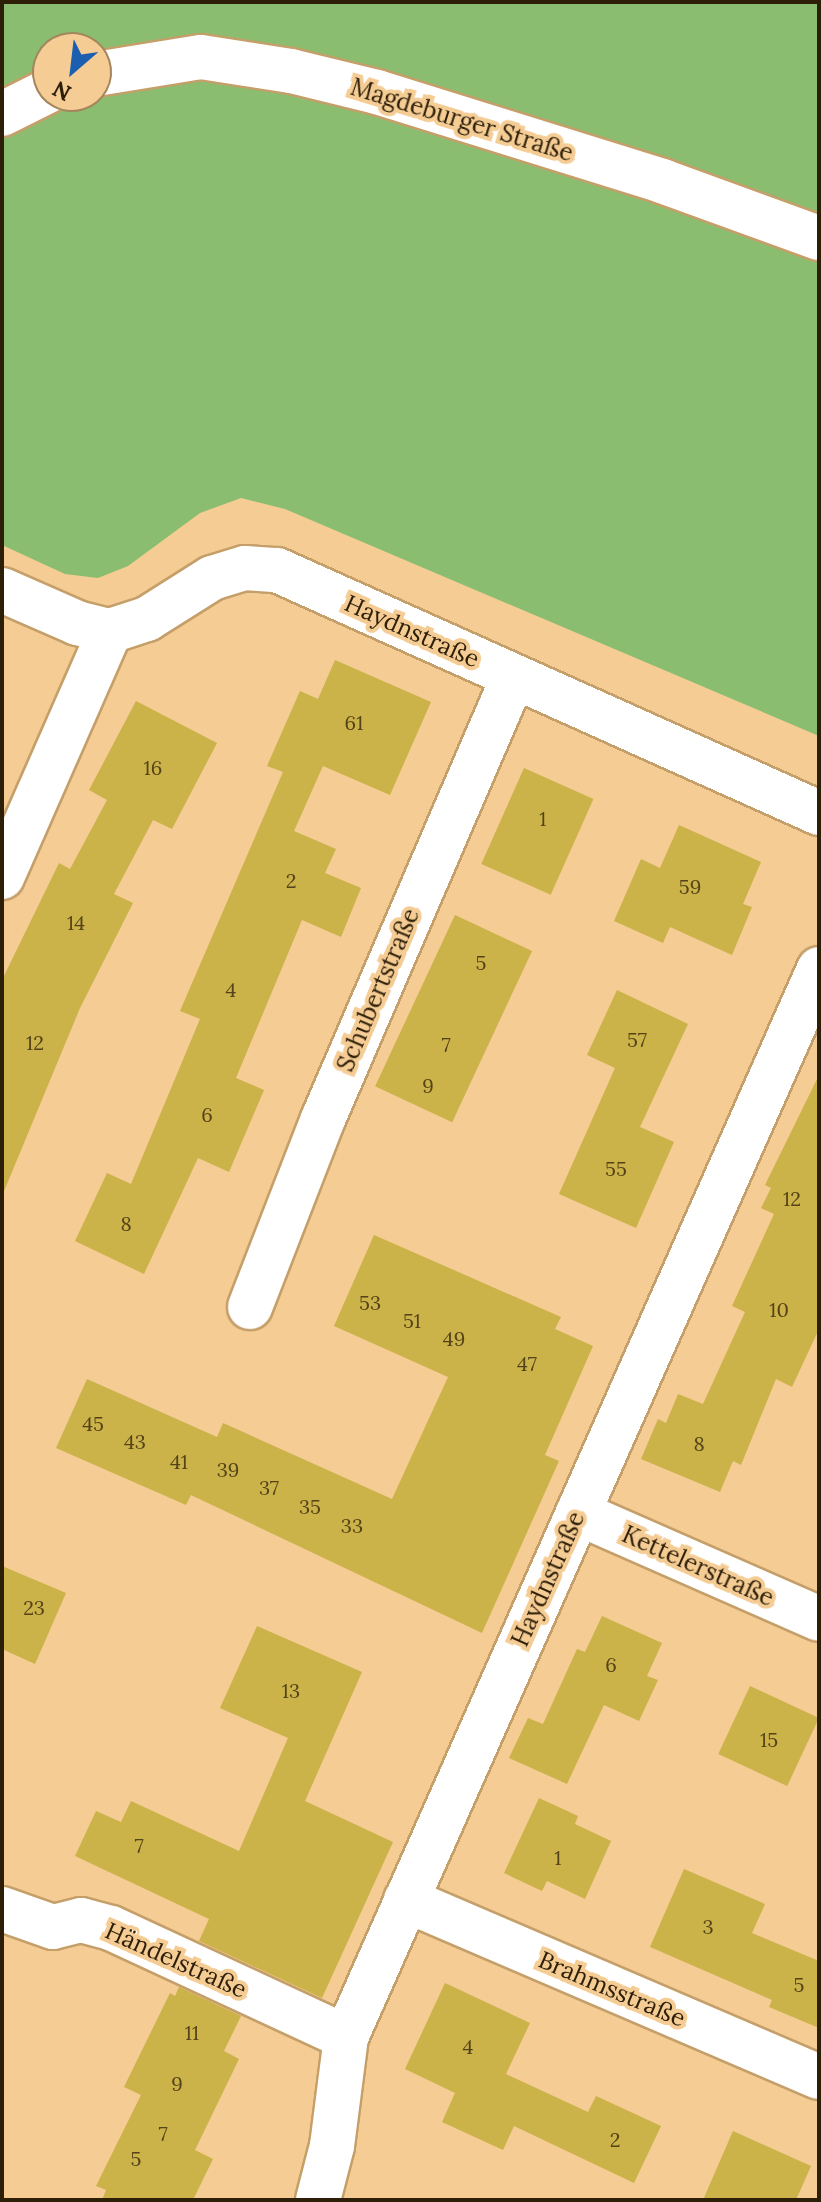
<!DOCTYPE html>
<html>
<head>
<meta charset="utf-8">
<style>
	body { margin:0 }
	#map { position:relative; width:821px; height:2202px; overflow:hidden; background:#f4cc94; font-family:Lora,serif }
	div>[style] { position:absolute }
	.green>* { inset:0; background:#8abd6f }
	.building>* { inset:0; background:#cbb249; transform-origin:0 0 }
	.roads { filter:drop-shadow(2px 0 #c59f69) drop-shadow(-2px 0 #c59f69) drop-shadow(0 2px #c59f69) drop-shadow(0 -2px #c59f69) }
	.minor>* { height:44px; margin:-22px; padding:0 22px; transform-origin:22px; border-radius:22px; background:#fff }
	span { translate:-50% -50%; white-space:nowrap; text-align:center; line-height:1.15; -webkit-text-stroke:8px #f4cc94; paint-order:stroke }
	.number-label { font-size:20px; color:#544318 }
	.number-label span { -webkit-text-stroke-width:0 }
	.street-label { font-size:24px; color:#2d1e08 }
	.frame { position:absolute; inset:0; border:4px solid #2d1e08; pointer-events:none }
	.north { position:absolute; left:32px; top:32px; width:80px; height:80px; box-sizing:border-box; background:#f4cc94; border:2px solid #a4865c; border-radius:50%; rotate:208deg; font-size:22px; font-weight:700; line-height:32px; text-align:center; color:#2d1e08 }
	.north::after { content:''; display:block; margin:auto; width:28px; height:36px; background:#1c5fb0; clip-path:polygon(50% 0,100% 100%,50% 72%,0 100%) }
</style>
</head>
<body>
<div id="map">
	<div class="green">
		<div style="clip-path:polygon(evenodd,2px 2px,819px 2px,819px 736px,285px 509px,241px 498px,200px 513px,128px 566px,98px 578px,65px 574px,2px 545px,2px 2px,48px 48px,96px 48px,96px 96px,48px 96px,48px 48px)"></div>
	</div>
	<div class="building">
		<div style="clip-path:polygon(335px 660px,431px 702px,390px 795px,323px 766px,294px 831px,336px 849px,325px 873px,361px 888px,341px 937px,302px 920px,236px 1078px,264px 1090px,229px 1172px,198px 1158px,144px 1274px,75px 1241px,107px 1173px,131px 1184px,200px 1019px,180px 1011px,283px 772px,267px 766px,300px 691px,318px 699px)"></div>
		<div style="clip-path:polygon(136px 701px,217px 743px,172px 829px,153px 820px,114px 894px,133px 903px,80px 1008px,2px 1196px,2px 980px,59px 863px,70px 869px,107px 800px,89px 790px)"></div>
		<div style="left:524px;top:768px;width:76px;height:105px;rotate:24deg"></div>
		<div style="clip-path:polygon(679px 825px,761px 862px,743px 904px,752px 907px,732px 955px,670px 927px,663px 943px,614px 921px,641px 859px,660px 868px)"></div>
		<div style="left:455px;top:915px;width:85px;height:189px;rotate:25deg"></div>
		<div style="clip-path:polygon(617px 990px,688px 1024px,640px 1127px,674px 1142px,636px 1228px,559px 1194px,615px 1068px,587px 1055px)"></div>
		<div style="clip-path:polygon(819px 1075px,819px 1329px,792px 1387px,776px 1379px,741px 1465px,733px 1461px,720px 1492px,641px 1459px,658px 1419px,666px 1423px,678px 1394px,703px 1404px,745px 1312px,732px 1306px,774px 1214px,761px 1208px,771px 1188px,765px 1185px)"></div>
		<div style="clip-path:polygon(374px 1235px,561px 1317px,555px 1329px,593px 1346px,545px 1455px,559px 1461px,482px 1633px,191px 1495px,186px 1505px,56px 1448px,87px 1379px,217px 1437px,223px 1423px,392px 1499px,448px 1377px,334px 1326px)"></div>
		<div style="clip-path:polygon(2px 1566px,66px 1593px,35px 1664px,2px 1649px)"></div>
		<div style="clip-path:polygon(602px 1616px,662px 1643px,647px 1676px,658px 1680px,639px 1721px,604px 1705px,567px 1784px,509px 1758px,528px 1718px,543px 1724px,577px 1649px,585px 1652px)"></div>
		<div style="clip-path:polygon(257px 1626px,362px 1672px,305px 1801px,393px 1842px,322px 1998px,199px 1941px,209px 1919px,75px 1856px,96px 1811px,121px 1822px,131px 1801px,239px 1851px,288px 1738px,220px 1708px)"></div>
		<div style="left:750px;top:1686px;width:76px;height:75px;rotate:25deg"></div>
		<div style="clip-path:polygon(539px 1798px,578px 1816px,575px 1824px,611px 1841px,585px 1899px,547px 1881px,542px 1891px,504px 1873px)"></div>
		<div style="clip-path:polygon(684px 1869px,765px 1904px,752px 1933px,819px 1961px,819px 2028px,769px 2007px,772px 2000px,650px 1947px)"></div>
		<div style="clip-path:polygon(445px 1983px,530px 2023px,506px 2074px,588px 2112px,596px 2096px,661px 2126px,634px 2183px,514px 2126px,503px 2150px,442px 2122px,455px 2093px,405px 2069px)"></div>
		<div style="clip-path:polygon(179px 1987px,241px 2016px,224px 2051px,239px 2059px,195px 2150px,213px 2159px,193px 2200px,102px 2200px,106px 2190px,96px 2186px,141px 2095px,124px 2087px,170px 1993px,175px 1996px)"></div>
		<div style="clip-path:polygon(733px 2131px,811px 2166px,796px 2200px,703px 2200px)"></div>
	</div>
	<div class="roads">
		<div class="minor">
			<div style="left:96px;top:74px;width:106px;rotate:-9.2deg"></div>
			<div style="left:201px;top:57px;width:91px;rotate:8.8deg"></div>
			<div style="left:291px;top:71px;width:89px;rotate:13.7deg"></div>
			<div style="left:377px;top:92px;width:299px;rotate:17.3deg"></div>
			<div style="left:662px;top:181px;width:167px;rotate:20deg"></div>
			<div style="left:2px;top:114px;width:51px;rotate:-26.6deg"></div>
			<div style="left:2px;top:590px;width:82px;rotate:23.7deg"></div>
			<div style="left:77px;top:623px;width:34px;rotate:14deg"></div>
			<div style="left:110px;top:631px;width:39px;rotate:-18deg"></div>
			<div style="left:147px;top:619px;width:77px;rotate:-32.2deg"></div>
			<div style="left:212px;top:578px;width:34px;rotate:-17deg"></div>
			<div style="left:245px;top:568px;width:32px;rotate:4deg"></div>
			<div style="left:277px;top:570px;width:594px;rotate:24.15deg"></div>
			<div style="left:2px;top:877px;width:269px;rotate:-66.3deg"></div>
			<div style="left:250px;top:1307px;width:202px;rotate:-68.8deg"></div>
			<div style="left:323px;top:1119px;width:482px;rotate:-66.7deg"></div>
			<div style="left:578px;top:1513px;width:263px;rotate:23.7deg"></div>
			<div style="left:406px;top:1900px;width:449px;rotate:23.2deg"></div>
			<div style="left:2px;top:1909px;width:54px;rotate:19.4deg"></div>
			<div style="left:53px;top:1927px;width:29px;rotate:-14deg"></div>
			<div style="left:81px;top:1920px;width:31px;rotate:15deg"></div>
			<div style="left:111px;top:1928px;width:259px;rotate:24.9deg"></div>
			<div style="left:318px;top:2200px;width:56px;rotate:-75.5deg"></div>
			<div style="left:332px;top:2146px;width:110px;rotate:-82.7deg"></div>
			<div style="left:346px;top:2037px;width:1168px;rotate:-66.11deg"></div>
		</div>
	</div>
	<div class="number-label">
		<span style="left:354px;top:722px">61</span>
		<span style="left:153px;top:767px">16</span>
		<span style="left:543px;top:818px">1</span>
		<span style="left:291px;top:880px">2</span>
		<span style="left:690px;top:886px">59</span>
		<span style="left:76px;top:922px">14</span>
		<span style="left:481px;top:962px">5</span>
		<span style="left:231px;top:989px">4</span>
		<span style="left:637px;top:1039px">57</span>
		<span style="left:35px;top:1042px">12</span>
		<span style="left:446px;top:1044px">7</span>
		<span style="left:428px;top:1085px">9</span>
		<span style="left:207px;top:1114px">6</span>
		<span style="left:616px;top:1168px">55</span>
		<span style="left:792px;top:1198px">12</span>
		<span style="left:126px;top:1223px">8</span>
		<span style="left:370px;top:1302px">53</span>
		<span style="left:779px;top:1309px">10</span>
		<span style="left:412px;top:1320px">51</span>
		<span style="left:454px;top:1338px">49</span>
		<span style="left:527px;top:1363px">47</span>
		<span style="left:93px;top:1423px">45</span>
		<span style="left:135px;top:1441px">43</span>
		<span style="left:699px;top:1443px">8</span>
		<span style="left:179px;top:1461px">41</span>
		<span style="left:228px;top:1469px">39</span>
		<span style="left:269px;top:1487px">37</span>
		<span style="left:310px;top:1506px">35</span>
		<span style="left:352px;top:1525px">33</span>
		<span style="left:34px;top:1607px">23</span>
		<span style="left:611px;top:1664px">6</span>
		<span style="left:291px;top:1690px">13</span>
		<span style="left:769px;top:1739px">15</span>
		<span style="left:139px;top:1845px">7</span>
		<span style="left:558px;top:1857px">1</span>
		<span style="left:708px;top:1926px">3</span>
		<span style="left:799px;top:1984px">5</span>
		<span style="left:192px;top:2032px">11</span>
		<span style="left:468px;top:2046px">4</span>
		<span style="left:177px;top:2083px">9</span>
		<span style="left:163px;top:2133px">7</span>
		<span style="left:615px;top:2139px">2</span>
		<span style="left:136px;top:2158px">5</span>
	</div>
	<div class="street-label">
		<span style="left:462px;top:120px;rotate:17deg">Magdeburger Straße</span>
		<span style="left:412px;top:631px;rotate:24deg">Haydnstraße</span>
		<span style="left:378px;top:990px;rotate:-67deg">Schubertstraße</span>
		<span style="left:698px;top:1566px;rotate:24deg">Kettelerstraße</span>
		<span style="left:548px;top:1579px;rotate:-66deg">Haydnstraße</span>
		<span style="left:176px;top:1960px;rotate:24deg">Händelstraße</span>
		<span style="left:612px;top:1989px;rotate:23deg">Brahmsstraße</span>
	</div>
	<div class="frame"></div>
	<div class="north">N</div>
</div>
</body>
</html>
